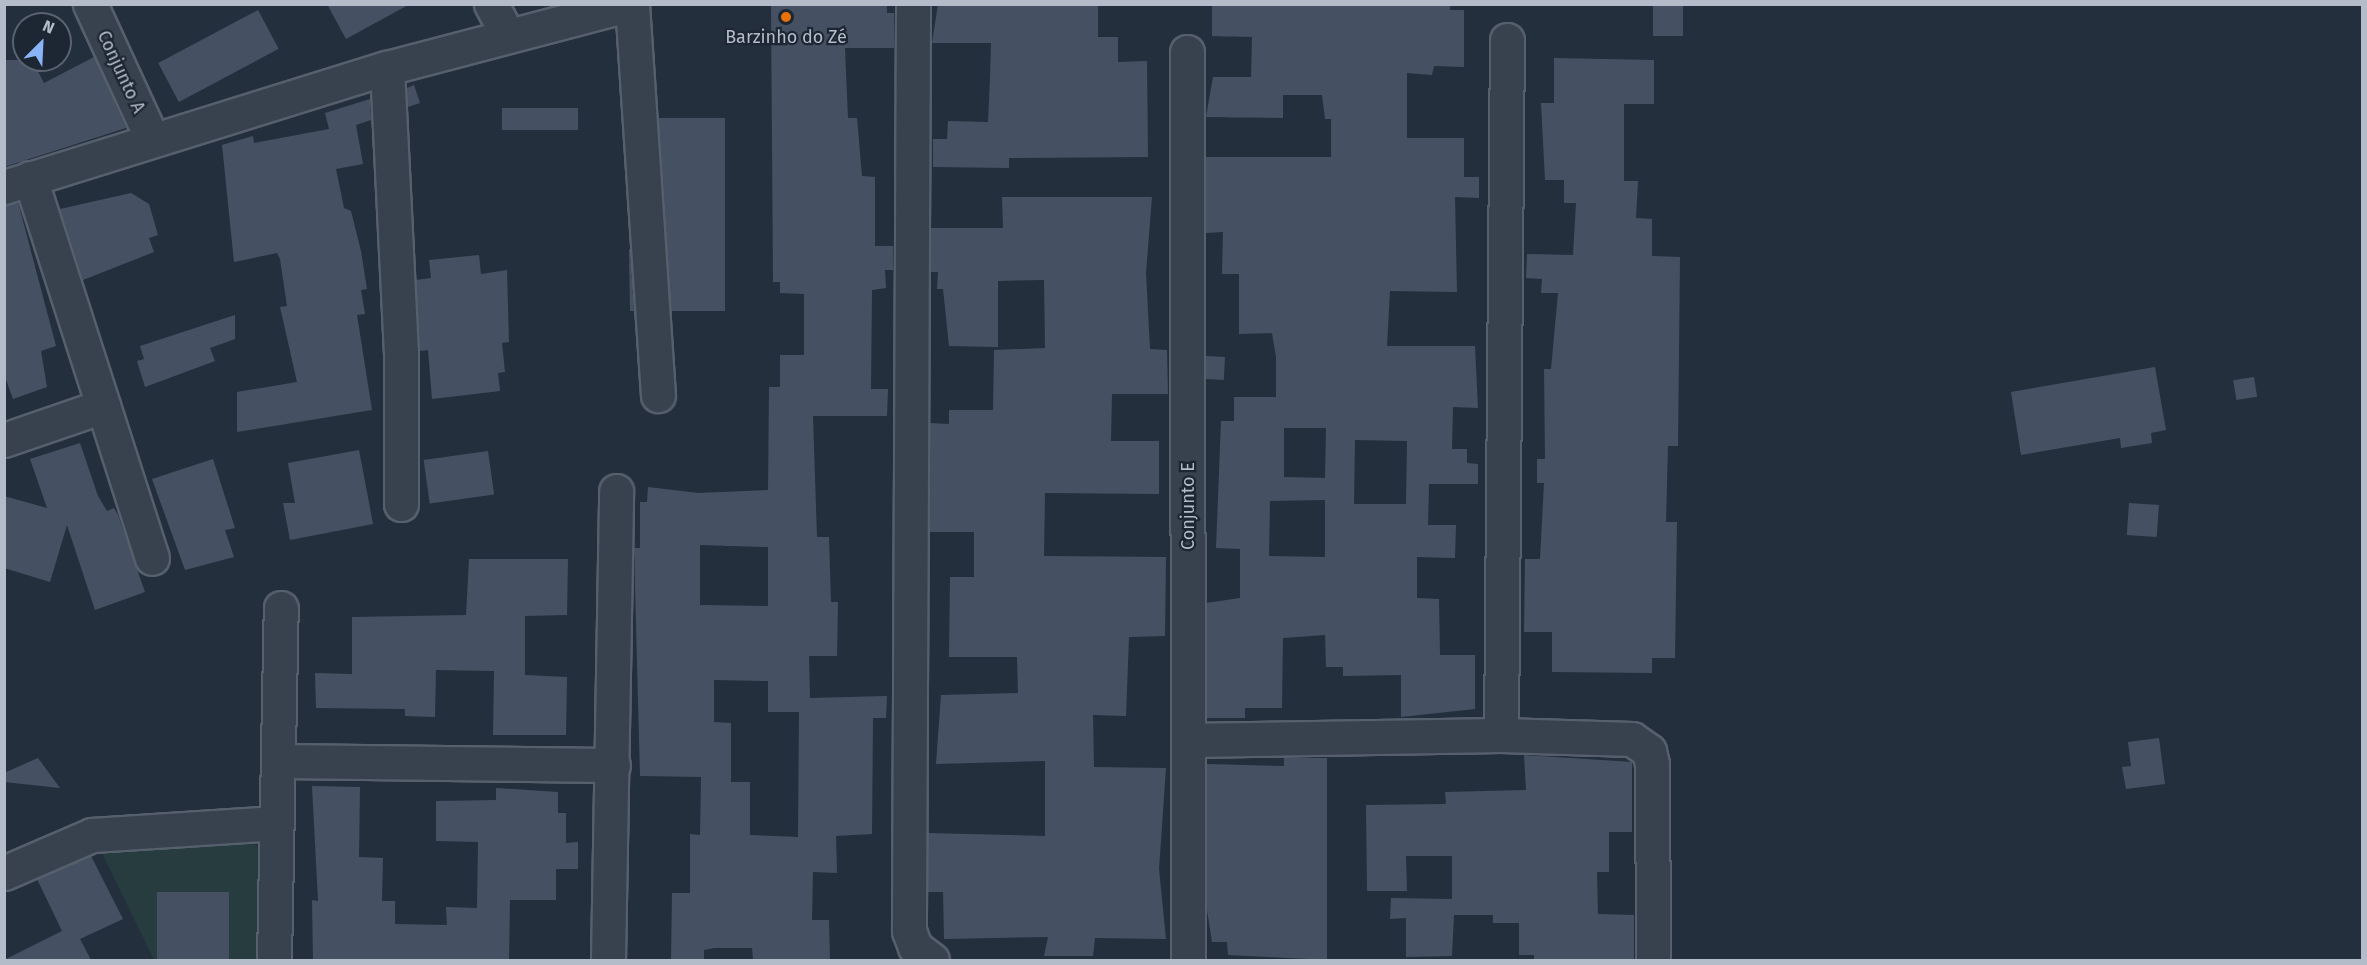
<!DOCTYPE html>
<html>
<head>
<meta charset="utf-8">
<style>
	body { margin:0 }
	#map { position:relative; width:2367px; height:965px; overflow:hidden; background:#242f3e; font-family:"Fira Sans",sans-serif }
	div>[style] { position:absolute }
	.green>* { inset:0; background:#263c3f }
	.building>* { inset:0; background:#455162; transform-origin:0 0 }
	.roads { filter:drop-shadow(2px 0 #565f6c) drop-shadow(-2px 0 #565f6c) drop-shadow(0 2px #565f6c) drop-shadow(0 -2px #565f6c) }
	.minor>* { height:33px; margin:-16.5px; padding:0 16.5px; transform-origin:16.5px; border-radius:16.5px; background:#38414e }
	.dots>* { width:16px; height:16px; translate:-50% -50%; box-sizing:border-box; border:3px solid #1d2633; border-radius:50% }
	span { translate:-50% -50%; white-space:nowrap; text-align:center; line-height:1.15; -webkit-text-stroke:4.5px #1d2633; paint-order:stroke }
	.poi-label { font-size:18px; color:#b4bcc9 }
	.street-label { font-size:18px; color:#b4bcc9 }
	.frame { position:absolute; inset:0; border:6px solid #b4bcc9; pointer-events:none }
	.north { position:absolute; left:12px; top:12px; width:60px; height:60px; box-sizing:border-box; background:#1d2633; border:2px solid #59626f; border-radius:50%; rotate:24deg; font-size:16px; font-weight:700; line-height:24px; text-align:center; color:#b4bcc9 }
	.north::after { content:''; display:block; margin:auto; width:21px; height:27px; background:#8ab4f8; clip-path:polygon(50% 0,100% 100%,50% 72%,0 100%) }
</style>
</head>
<body>
<div id="map">
	<div class="green">
		<div style="clip-path:polygon(254px 844px,263px 851px,262px 960px,154px 960px,99px 847px)"></div>
	</div>
	<div class="building">
		<div style="clip-path:polygon(327px 4px,410px 4px,346px 39px)"></div>
		<div style="clip-path:polygon(evenodd,771px 4px,887px 4px,887px 13px,894px 13px,894px 48px,845px 48px,848px 118px,857px 118px,862px 176px,875px 177px,875px 246px,893px 246px,893px 270px,885px 270px,886px 288px,872px 290px,871px 389px,888px 389px,887px 416px,813px 416px,817px 537px,829px 537px,831px 602px,838px 602px,837px 656px,809px 656px,810px 698px,887px 696px,886px 718px,873px 718px,872px 834px,836px 836px,837px 873px,813px 872px,812px 920px,829px 920px,830px 960px,753px 960px,752px 948px,714px 948px,704px 950px,704px 960px,671px 960px,672px 893px,690px 893px,690px 834px,700px 835px,701px 777px,640px 776px,634px 548px,640px 548px,640px 502px,647px 502px,648px 487px,698px 493px,768px 490px,769px 387px,780px 387px,780px 355px,804px 355px,804px 294px,780px 293px,780px 282px,773px 282px,771px 4px,700px 545px,768px 547px,768px 606px,700px 605px,700px 545px,771px 4px,714px 680px,768px 681px,768px 712px,799px 712px,798px 837px,750px 835px,750px 782px,731px 782px,731px 723px,714px 722px,714px 680px)"></div>
		<div style="clip-path:polygon(938px 4px,1098px 4px,1098px 37px,1118px 37px,1118px 62px,1147px 61px,1148px 157px,1009px 158px,1009px 168px,933px 167px,933px 139px,947px 139px,948px 121px,988px 122px,990px 79px,991px 43px,932px 43px)"></div>
		<div style="clip-path:polygon(evenodd,1212px 4px,1450px 4px,1450px 10px,1464px 10px,1464px 67px,1434px 66px,1432px 75px,1407px 73px,1407px 138px,1464px 138px,1464px 177px,1479px 177px,1479px 198px,1455px 197px,1457px 292px,1390px 291px,1387px 346px,1475px 346px,1478px 408px,1453px 407px,1452px 449px,1467px 449px,1467px 463px,1478px 464px,1478px 484px,1429px 484px,1428px 525px,1456px 525px,1455px 558px,1417px 557px,1417px 598px,1439px 599px,1440px 655px,1475px 655px,1475px 709px,1401px 717px,1401px 675px,1343px 676px,1343px 667px,1326px 667px,1325px 635px,1283px 638px,1282px 708px,1245px 708px,1245px 718px,1206px 718px,1206px 603px,1240px 598px,1240px 549px,1216px 548px,1221px 421px,1234px 421px,1234px 397px,1276px 397px,1276px 357px,1272px 333px,1239px 334px,1239px 274px,1222px 274px,1223px 232px,1206px 233px,1206px 157px,1331px 157px,1331px 119px,1325px 119px,1322px 95px,1283px 95px,1283px 118px,1206px 117px,1213px 77px,1251px 77px,1252px 37px,1212px 36px,1212px 4px,1284px 428px,1326px 428px,1325px 478px,1284px 477px,1284px 428px,1212px 4px,1355px 440px,1407px 441px,1406px 504px,1354px 504px,1355px 440px,1212px 4px,1325px 500px,1325px 557px,1269px 556px,1270px 501px,1325px 500px)"></div>
		<div style="left:1653px;top:4px;width:30px;height:32px"></div>
		<div style="left:258px;top:10px;width:44px;height:113px;rotate:62deg"></div>
		<div style="clip-path:polygon(94px 57px,126px 128px,4px 167px,4px 60px,32px 60px,44px 83px)"></div>
		<div style="clip-path:polygon(1554px 58px,1654px 60px,1654px 104px,1624px 104px,1624px 181px,1638px 181px,1636px 218px,1652px 219px,1652px 256px,1680px 257px,1678px 446px,1668px 446px,1666px 522px,1677px 522px,1675px 658px,1652px 658px,1652px 673px,1552px 672px,1552px 632px,1524px 632px,1525px 559px,1540px 559px,1544px 483px,1537px 483px,1537px 459px,1545px 459px,1544px 369px,1551px 369px,1558px 293px,1541px 293px,1542px 279px,1526px 278px,1527px 254px,1573px 255px,1576px 203px,1564px 203px,1564px 180px,1545px 180px,1541px 103px,1554px 103px)"></div>
		<div style="clip-path:polygon(414px 85px,420px 103px,408px 107px,407px 88px)"></div>
		<div style="clip-path:polygon(370px 99px,371px 120px,356px 125px,363px 164px,336px 169px,344px 208px,351px 211px,361px 251px,367px 289px,361px 290px,365px 314px,357px 315px,372px 410px,237px 432px,237px 392px,297px 382px,280px 307px,287px 306px,280px 259px,277px 253px,234px 262px,222px 145px,253px 136px,254px 143px,329px 129px,325px 113px)"></div>
		<div style="left:578px;top:108px;width:22px;height:76px;rotate:90deg"></div>
		<div style="clip-path:polygon(658px 118px,725px 118px,725px 311px,671px 311px)"></div>
		<div style="clip-path:polygon(131px 193px,149px 204px,158px 235px,149px 238px,154px 252px,83px 280px,60px 209px)"></div>
		<div style="clip-path:polygon(1002px 197px,1152px 197px,1146px 273px,1150px 349px,1167px 350px,1168px 394px,1112px 394px,1111px 441px,1159px 441px,1159px 494px,1045px 493px,1044px 556px,1166px 557px,1165px 636px,1129px 637px,1126px 716px,1093px 715px,1094px 767px,1166px 768px,1159px 869px,1166px 939px,1095px 938px,1093px 956px,1044px 956px,1048px 937px,944px 939px,943px 892px,928px 892px,928px 833px,1045px 836px,1045px 761px,936px 764px,941px 695px,1018px 693px,1017px 657px,949px 657px,950px 577px,974px 577px,974px 532px,929px 532px,930px 423px,949px 424px,949px 410px,993px 410px,994px 350px,1045px 348px,1044px 280px,998px 281px,998px 347px,949px 346px,943px 289px,937px 289px,938px 272px,931px 272px,931px 228px,1003px 228px)"></div>
		<div style="clip-path:polygon(18px 202px,56px 346px,41px 351px,47px 387px,13px 399px,4px 374px,4px 205px)"></div>
		<div style="clip-path:polygon(629px 249px,630px 249px,634px 311px,630px 311px)"></div>
		<div style="clip-path:polygon(479px 255px,481px 274px,507px 270px,509px 342px,502px 343px,505px 372px,498px 373px,500px 391px,432px 399px,428px 350px,420px 351px,416px 280px,431px 278px,429px 260px)"></div>
		<div style="clip-path:polygon(235px 315px,235px 339px,210px 348px,215px 361px,145px 387px,137px 361px,144px 359px,140px 346px)"></div>
		<div style="left:1206px;top:356px;width:19px;height:23px;rotate:3deg"></div>
		<div style="clip-path:polygon(2155px 367px,2166px 430px,2151px 433px,2152px 443px,2121px 448px,2120px 438px,2021px 455px,2011px 392px)"></div>
		<div style="left:2254px;top:377px;width:20px;height:21px;rotate:81deg"></div>
		<div style="clip-path:polygon(80px 443px,98px 496px,107px 511px,114px 508px,118px 515px,145px 592px,95px 610px,67px 525px,50px 582px,4px 568px,4px 496px,47px 508px,30px 459px)"></div>
		<div style="clip-path:polygon(359px 450px,373px 524px,290px 540px,283px 503px,295px 503px,288px 463px)"></div>
		<div style="left:488px;top:451px;width:44px;height:65px;rotate:82deg"></div>
		<div style="clip-path:polygon(213px 459px,235px 528px,225px 530px,234px 557px,185px 570px,152px 479px)"></div>
		<div style="left:2129px;top:503px;width:30px;height:32px;rotate:4deg"></div>
		<div style="clip-path:polygon(469px 559px,568px 559px,567px 615px,525px 616px,525px 675px,567px 677px,566px 735px,493px 735px,494px 671px,436px 670px,435px 717px,405px 716px,405px 709px,316px 708px,315px 673px,352px 674px,352px 617px,466px 615px)"></div>
		<div style="clip-path:polygon(2159px 738px,2165px 784px,2126px 789px,2122px 767px,2131px 766px,2128px 742px)"></div>
		<div style="clip-path:polygon(1524px 755px,1632px 762px,1632px 832px,1609px 832px,1609px 872px,1597px 872px,1598px 914px,1634px 915px,1634px 960px,1534px 960px,1534px 955px,1519px 955px,1519px 923px,1493px 923px,1493px 915px,1454px 915px,1452px 956px,1406px 957px,1406px 918px,1390px 919px,1391px 898px,1452px 899px,1452px 856px,1406px 856px,1407px 891px,1367px 891px,1366px 805px,1446px 804px,1445px 792px,1526px 790px)"></div>
		<div style="clip-path:polygon(38px 758px,60px 788px,4px 782px,4px 773px)"></div>
		<div style="clip-path:polygon(1284px 758px,1327px 758px,1327px 960px,1228px 955px,1227px 942px,1212px 942px,1207px 910px,1207px 764px,1284px 766px)"></div>
		<div style="clip-path:polygon(312px 786px,360px 787px,359px 857px,383px 858px,382px 901px,395px 901px,395px 924px,447px 925px,446px 907px,477px 908px,478px 842px,436px 841px,436px 801px,496px 800px,496px 788px,558px 792px,558px 813px,566px 813px,566px 843px,578px 842px,578px 869px,556px 869px,556px 900px,510px 900px,509px 960px,313px 960px,312px 900px,318px 901px)"></div>
		<div style="clip-path:polygon(91px 856px,123px 919px,80px 939px,91px 960px,4px 960px,62px 931px,37px 879px)"></div>
		<div style="left:229px;top:892px;width:68px;height:72px;rotate:90deg"></div>
	</div>
	<div class="roads">
		<div class="minor">
			<div style="left:90px;top:4px;width:149px;rotate:65.3deg"></div>
			<div style="left:491px;top:4px;width:36px;rotate:62deg"></div>
			<div style="left:632px;top:4px;width:392px;rotate:86.2deg"></div>
			<div style="left:913px;top:4px;width:927px;rotate:90.25deg"></div>
			<div style="left:909px;top:931px;width:17px;rotate:69deg"></div>
			<div style="left:915px;top:947px;width:21px;rotate:37deg"></div>
			<div style="left:1187px;top:52px;width:908px;rotate:89.94deg"></div>
			<div style="left:387px;top:68px;width:284px;rotate:87.2deg"></div>
			<div style="left:401px;top:352px;width:152px;rotate:90deg"></div>
			<div style="left:30px;top:178px;width:399px;rotate:72.2deg"></div>
			<div style="left:4px;top:187px;width:401px;rotate:-17.3deg"></div>
			<div style="left:387px;top:68px;width:252px;rotate:-14.7deg"></div>
			<div style="left:4px;top:440px;width:105px;rotate:-19deg"></div>
			<div style="left:1501px;top:735px;width:695px;rotate:-89.51deg"></div>
			<div style="left:1189px;top:740px;width:312px;rotate:-0.9deg"></div>
			<div style="left:1501px;top:735px;width:131px;rotate:1.7deg"></div>
			<div style="left:1632px;top:739px;width:21px;rotate:35deg"></div>
			<div style="left:1649px;top:751px;width:13px;rotate:77deg"></div>
			<div style="left:1652px;top:764px;width:196px;rotate:89.7deg"></div>
			<div style="left:278px;top:761px;width:335px;rotate:0.7deg"></div>
			<div style="left:4px;top:873px;width:96px;rotate:-23.4deg"></div>
			<div style="left:92px;top:835px;width:185px;rotate:-3.7deg"></div>
			<div style="left:274px;top:960px;width:352px;rotate:-88.9deg"></div>
			<div style="left:608px;top:960px;width:469px;rotate:-89deg"></div>
		</div>
	</div>
	<div class="dots">
		<div style="left:786px;top:17px;background:#e8710a"></div>
	</div>
	<div class="poi-label">
		<span style="left:786px;top:37px">Barzinho do Zé</span>
	</div>
	<div class="street-label">
		<span style="left:121px;top:72px;rotate:65deg">Conjunto A</span>
		<span style="left:1188px;top:506px;rotate:-90deg">Conjunto E</span>
	</div>
	<div class="frame"></div>
	<div class="north">N</div>
</div>
</body>
</html>
